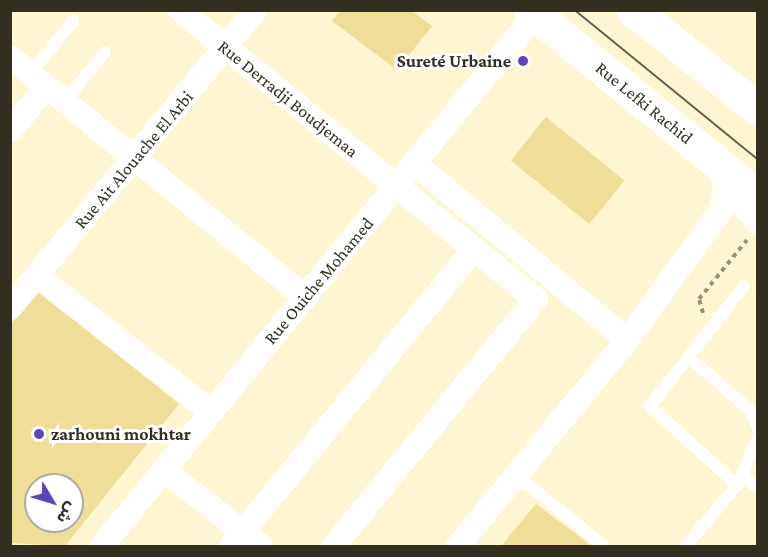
<!DOCTYPE html>
<html>
<head>
<meta charset="utf-8">
<style>
	body { margin:0 }
	#map { position:relative; width:768px; height:557px; overflow:hidden; background:#fef5d1; font-family:"Crimson Pro","Noto Sans Arabic",serif }
	div>[style] { position:absolute }
	.green>* { inset:0; background:#efde97; transform-origin:0 0 }
	.path>* { height:4px; margin-top:-2px; transform-origin:0; background:repeating-linear-gradient(90deg,#989279 0 4.5px,transparent 0 9px) }
	.service>* { height:12px; margin:-6px; padding:0 6px; transform-origin:6px; border-radius:6px; background:#fff }
	.minor>* { height:24px; margin:-12px; padding:0 12px; transform-origin:12px; border-radius:12px; background:#fff }
	.secondary>* { height:33px; margin:-16.5px; padding:0 16.5px; transform-origin:16.5px; border-radius:16.5px; background:#fff }
	.tram>* { height:1.5px; margin:-0.75px; padding:0 0.75px; transform-origin:0.75px; border-radius:0.75px; background:#645f4c }
	.dots>* { width:16px; height:16px; translate:-50% -50%; box-sizing:border-box; border:3px solid #fff; border-radius:50% }
	span { translate:-50% -50%; white-space:nowrap; text-align:center; line-height:1.15; -webkit-text-stroke:6px #fff; paint-order:stroke }
	.poi-label { font-size:18px; color:#322f21; font-weight:700 }
	.right { translate:-100% -50%; text-align:right }
	.left { translate:0 -50%; text-align:left }
	.street-label { font-size:18px; color:#322f21 }
	.frame { position:absolute; inset:0; border:12px solid #322f21; pointer-events:none }
	.north { position:absolute; left:24px; top:473px; width:60px; height:60px; box-sizing:border-box; background:#fff; border:2px solid #adaca6; border-radius:50%; rotate:128deg; font-size:16px; font-weight:700; line-height:24px; text-align:center; color:#322f21 }
	.north::after { content:''; display:block; margin:auto; width:21px; height:27px; background:#5e45bd; clip-path:polygon(50% 0,100% 100%,50% 72%,0 100%) }
</style>
</head>
<body>
<div id="map">
	<div class="green">
		<div style="clip-path:polygon(340px 11px,412px 11px,432px 26px,397px 70px,332px 21px)"></div>
		<div style="left:546px;top:117px;width:101px;height:56px;rotate:39deg"></div>
		<div style="clip-path:polygon(evenodd,38px 291px,179px 404px,65px 546px,11px 543px,10px 325px,38px 291px,36px 485px,72px 485px,72px 521px,36px 521px,36px 485px)"></div>
		<div style="clip-path:polygon(536px 504px,592px 546px,501px 546px)"></div>
	</div>
	<div class="path">
		<div style="left:703px;top:313px;width:15px;rotate:-106deg"></div>
		<div style="left:699px;top:299px;width:76px;rotate:-50.9deg"></div>
	</div>
	<div class="service">
		<div style="left:31px;top:73px;width:67px;rotate:-51.1deg"></div>
		<div style="left:65px;top:101px;width:63px;rotate:-50.8deg"></div>
		<div style="left:691px;top:359px;width:78px;rotate:40.8deg"></div>
		<div style="left:750px;top:410px;width:20px;rotate:66deg"></div>
		<div style="left:516px;top:475px;width:113px;rotate:38.9deg"></div>
		<div style="left:742px;top:475px;width:21px;rotate:39deg"></div>
		<div style="left:737px;top:485px;width:118px;rotate:-137.8deg"></div>
		<div style="left:650px;top:406px;width:152px;rotate:-51.9deg"></div>
		<div style="left:686px;top:546px;width:80px;rotate:-50.1deg"></div>
		<div style="left:737px;top:485px;width:51px;rotate:-65.9deg"></div>
	</div>
	<div class="minor">
		<div style="left:180px;top:10px;width:459px;rotate:39.1deg"></div>
		<div style="left:536px;top:299px;width:319px;rotate:129.3deg"></div>
		<div style="left:10px;top:57px;width:380px;rotate:39.1deg"></div>
		<div style="left:10px;top:131px;width:57px;rotate:-50.7deg"></div>
		<div style="left:414px;top:163px;width:277px;rotate:39.7deg"></div>
		<div style="left:725px;top:187px;width:48px;rotate:46.7deg"></div>
		<div style="left:37px;top:276px;width:221px;rotate:38deg"></div>
		<div style="left:10px;top:308px;width:386px;rotate:-50.5deg"></div>
		<div style="left:164px;top:470px;width:123px;rotate:38.1deg"></div>
		<div style="left:102px;top:546px;width:685px;rotate:-50.8deg"></div>
		<div style="left:231px;top:546px;width:384px;rotate:-50.7deg"></div>
		<div style="left:458px;top:546px;width:266px;rotate:-50.6deg"></div>
		<div style="left:627px;top:340px;width:160px;rotate:-54.1deg"></div>
		<div style="left:721px;top:210px;width:23px;rotate:-80deg"></div>
		<div style="left:725px;top:187px;width:23px;rotate:-103deg"></div>
	</div>
	<div class="secondary">
		<div style="left:530px;top:10px;width:294px;rotate:39.2deg"></div>
		<div style="left:633px;top:10px;width:159px;rotate:38.4deg"></div>
	</div>
	<div class="tram">
		<div style="left:575px;top:10px;width:236px;rotate:39.2deg"></div>
	</div>
	<div class="dots">
		<div style="left:523px;top:61px;background:#5e45bd"></div>
		<div style="left:39px;top:434px;background:#5e45bd"></div>
	</div>
	<div class="poi-label">
		<span class="right" style="left:511px;top:61px">Sureté Urbaine</span>
		<span class="left" style="left:51px;top:434px">zarhouni mokhtar</span>
	</div>
	<div class="street-label">
		<span style="left:288px;top:99px;rotate:39deg">Rue Derradji Boudjemaa</span>
		<span style="left:644px;top:103px;rotate:39deg">Rue Lefki Rachid</span>
		<span style="left:134px;top:160px;rotate:-50deg">Rue Ait Alouache El Arbi</span>
		<span style="left:319px;top:281px;rotate:-50deg">Rue Ouiche Mohamed</span>
	</div>
	<div class="frame"></div>
	<div class="north">ش</div>
</div>
</body>
</html>
